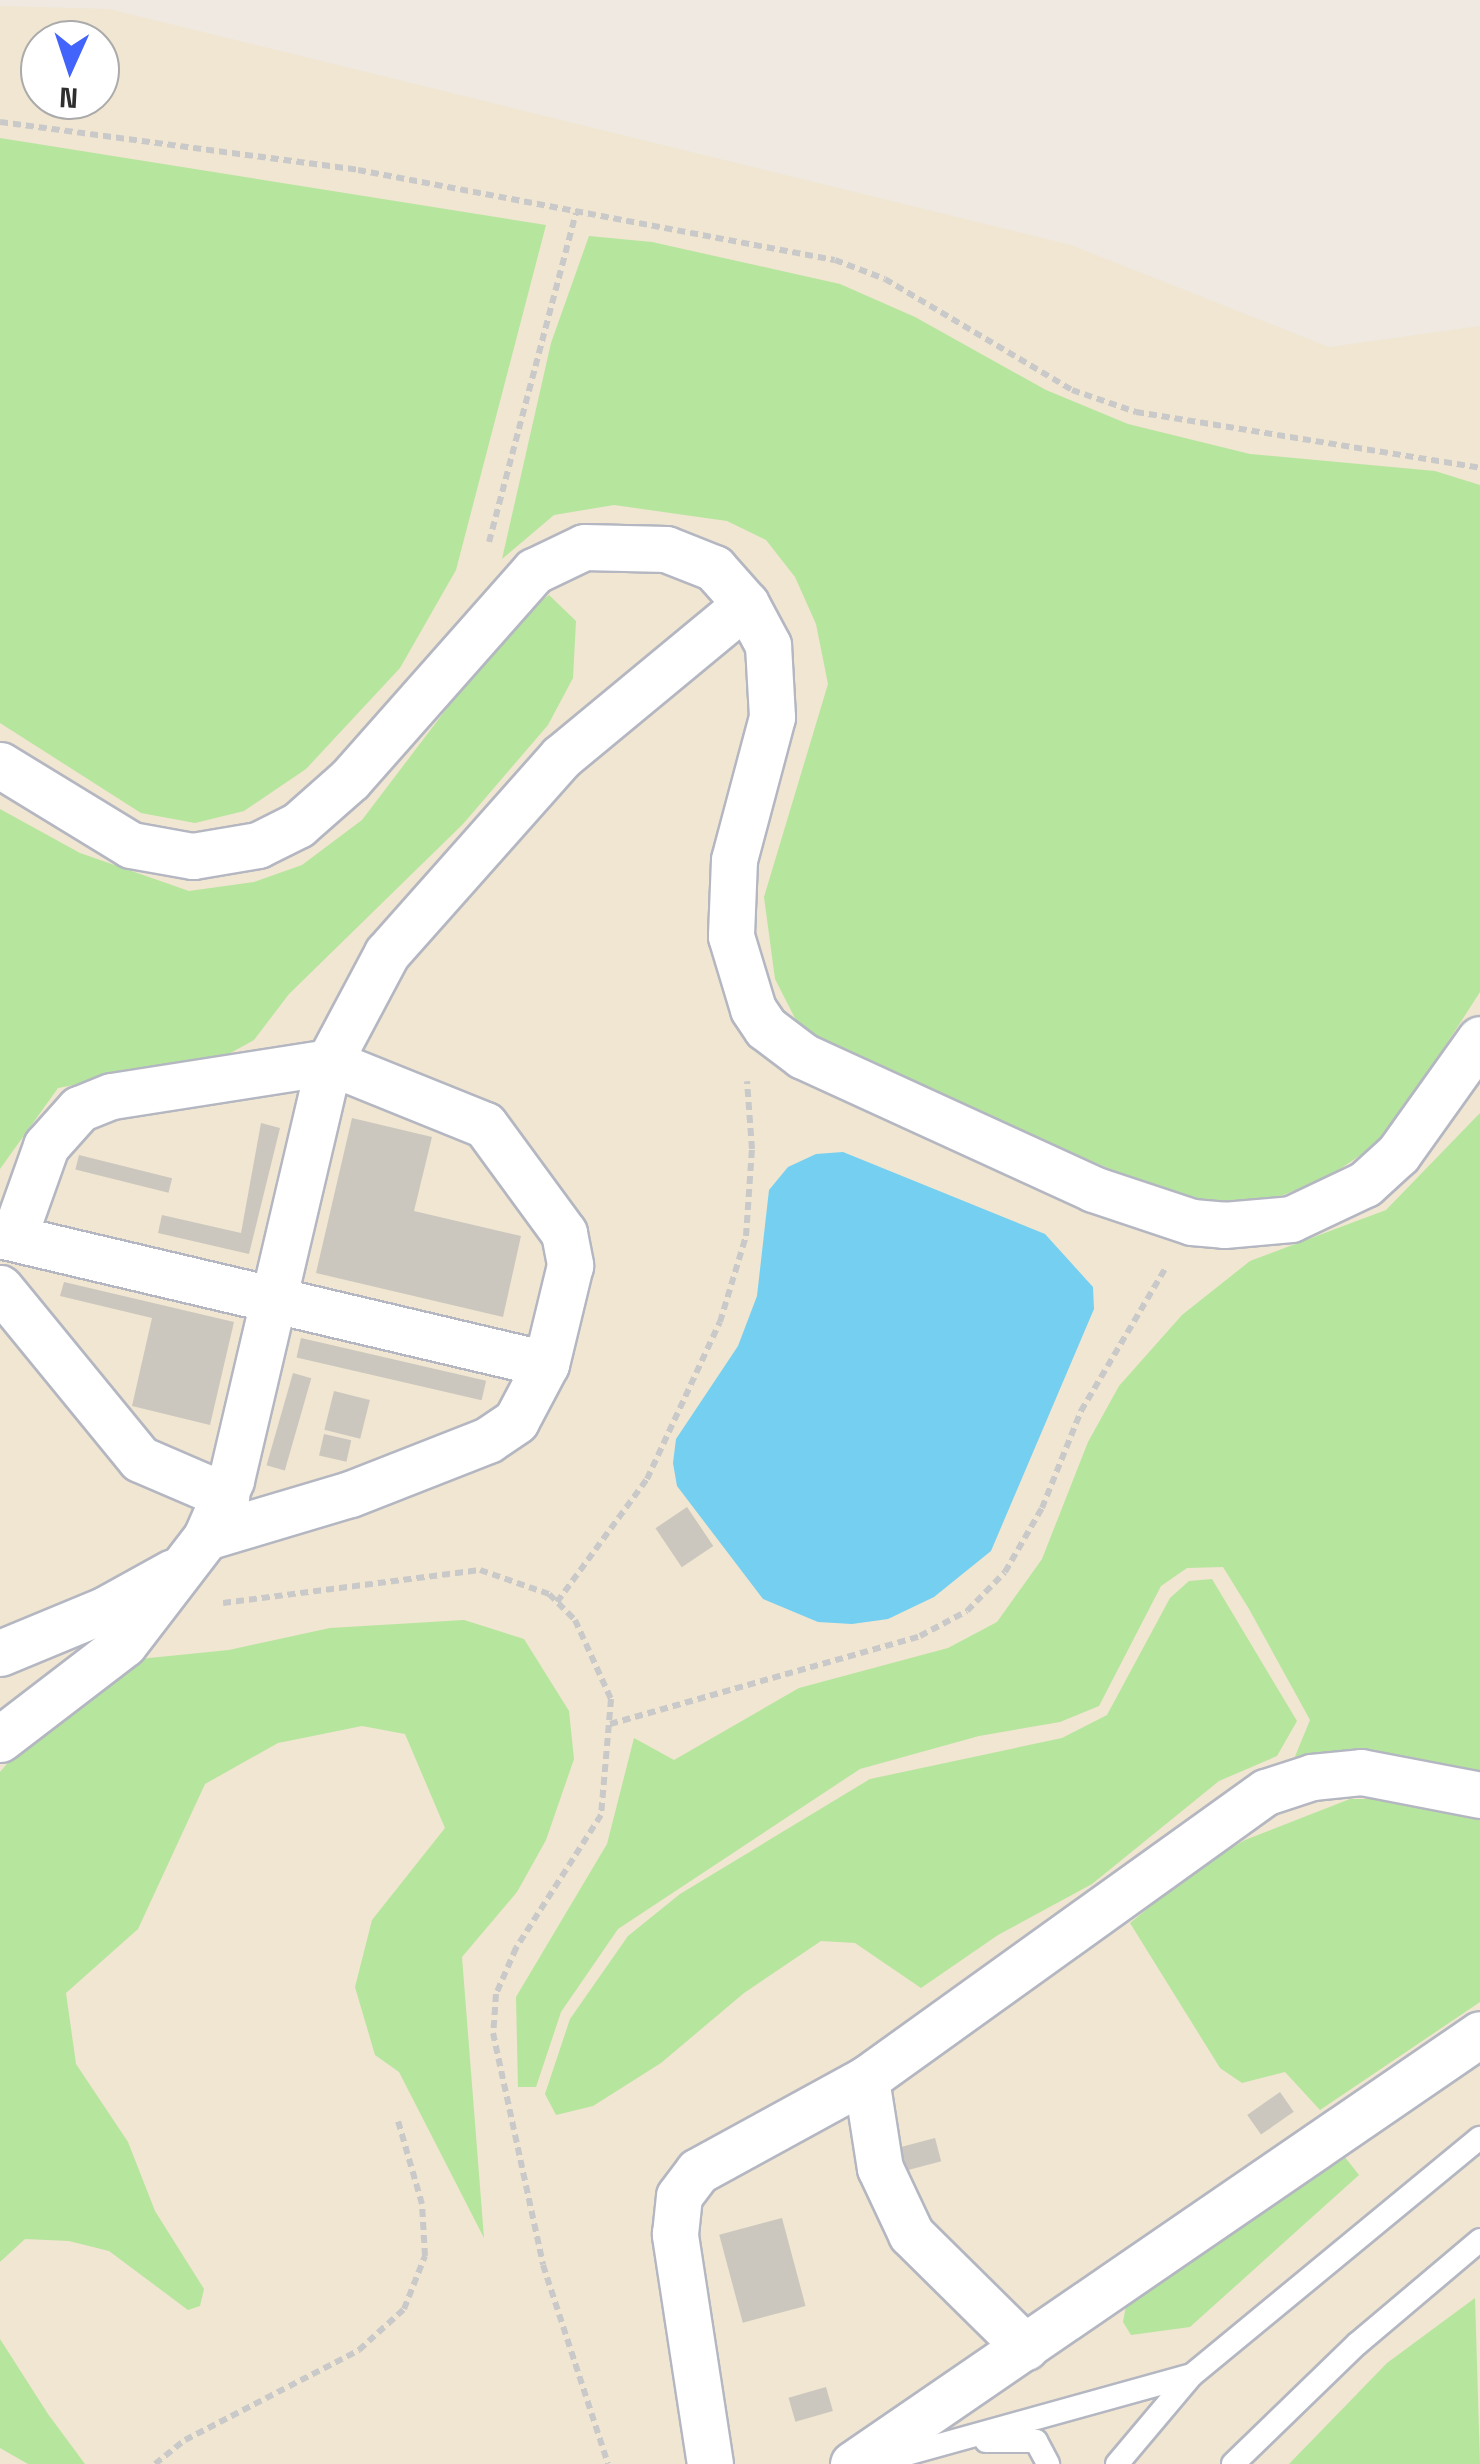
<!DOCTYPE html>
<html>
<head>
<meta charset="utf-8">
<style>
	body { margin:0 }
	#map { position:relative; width:1480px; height:2464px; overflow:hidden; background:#efe9e1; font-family:"Space Grotesk",sans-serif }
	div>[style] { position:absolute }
	.education>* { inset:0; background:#f0e6d1 }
	.green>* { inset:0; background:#b6e59e }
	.water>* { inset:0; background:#75cff0 }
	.building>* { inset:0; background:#cbc7bf; transform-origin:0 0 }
	.path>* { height:6px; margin-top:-3px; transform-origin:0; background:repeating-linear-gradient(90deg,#c9c9c9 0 8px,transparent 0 13px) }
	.roads { filter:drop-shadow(2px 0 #b4b7c1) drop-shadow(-2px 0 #b4b7c1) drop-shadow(0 2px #b4b7c1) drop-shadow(0 -2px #b4b7c1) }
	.lane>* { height:22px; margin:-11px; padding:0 11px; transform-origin:11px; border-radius:11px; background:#fff }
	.street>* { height:45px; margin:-22.5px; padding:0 22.5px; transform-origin:22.5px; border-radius:22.5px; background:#fff }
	span { translate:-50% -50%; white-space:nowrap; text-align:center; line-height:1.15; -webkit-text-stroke:10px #fff; paint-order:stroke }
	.north { position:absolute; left:20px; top:20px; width:100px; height:100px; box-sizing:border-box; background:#fff; border:2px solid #ababab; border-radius:50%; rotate:183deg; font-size:28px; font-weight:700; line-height:40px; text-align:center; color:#2e2e2e }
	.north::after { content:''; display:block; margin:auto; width:35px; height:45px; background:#4264fb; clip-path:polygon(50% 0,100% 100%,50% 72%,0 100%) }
</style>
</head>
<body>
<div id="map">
	<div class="education">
		<div style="clip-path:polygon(evenodd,0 6px,109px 9px,1071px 245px,1329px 347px,1480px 326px,1480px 2464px,0 2464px,0 6px,40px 40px,100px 40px,100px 100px,40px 100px,40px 40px)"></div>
	</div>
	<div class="green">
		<div style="clip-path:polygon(0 138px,546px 225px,456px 570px,400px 668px,306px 769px,244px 811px,195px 823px,141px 813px,0 723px)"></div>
		<div style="clip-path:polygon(589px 236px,652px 242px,840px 284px,915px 317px,1046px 390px,1128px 424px,1250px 454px,1435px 471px,1480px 485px,1480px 992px,1386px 1138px,1328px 1177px,1256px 1206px,1195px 1205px,837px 1053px,799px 1026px,775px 979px,764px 897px,828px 684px,816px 624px,795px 577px,766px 540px,727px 521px,614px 505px,554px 515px,502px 559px,551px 343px)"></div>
		<div style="clip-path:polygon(549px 595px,576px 621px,573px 678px,548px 725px,463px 824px,289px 994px,254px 1040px,225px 1056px,58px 1088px,0 1169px,0 809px,80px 853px,189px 891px,254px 882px,302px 865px,362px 820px,514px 620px)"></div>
		<div style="clip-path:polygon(1480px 1113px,1480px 1780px,1369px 1752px,1294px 1759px,1310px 1720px,1249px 1609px,1223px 1567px,1187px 1568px,1161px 1586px,1099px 1706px,1060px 1722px,979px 1736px,860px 1769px,618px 1929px,561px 2012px,536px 2087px,518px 2087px,516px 1997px,607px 1844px,634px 1738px,674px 1760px,799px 1688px,948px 1648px,997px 1622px,1042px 1559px,1088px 1442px,1119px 1386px,1182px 1315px,1250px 1261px,1386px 1210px)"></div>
		<div style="clip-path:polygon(1212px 1579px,1297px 1721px,1277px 1756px,1219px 1781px,1092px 1884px,998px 1935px,921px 1988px,855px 1943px,821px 1941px,744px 1993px,661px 2063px,593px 2106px,556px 2115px,545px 2094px,570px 2019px,628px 1936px,680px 1894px,870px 1779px,1062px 1738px,1107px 1715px,1170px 1598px,1189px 1581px)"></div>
		<div style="clip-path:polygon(464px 1620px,524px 1639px,569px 1711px,574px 1759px,546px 1840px,517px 1892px,462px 1957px,484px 2238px,399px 2072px,375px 2055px,355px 1987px,372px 1920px,445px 1828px,405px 1734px,362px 1726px,278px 1743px,205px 1784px,138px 1929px,66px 1993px,76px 2064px,128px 2142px,155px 2211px,204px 2289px,200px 2306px,188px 2310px,109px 2251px,69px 2241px,25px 2239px,0 2262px,0 1772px,31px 1736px,139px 1659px,229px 1650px,330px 1628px)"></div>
		<div style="clip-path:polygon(1350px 1799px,1392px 1799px,1480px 1818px,1480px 2002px,1320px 2110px,1285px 2072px,1242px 2083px,1220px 2068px,1130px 1923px,1197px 1868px,1245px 1840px)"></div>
		<div style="clip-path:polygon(1344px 2156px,1359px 2175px,1190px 2327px,1131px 2335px,1123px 2322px,1126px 2306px)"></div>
		<div style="clip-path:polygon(1475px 2298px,1480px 2464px,1289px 2464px,1387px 2363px)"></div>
		<div style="clip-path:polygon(0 2339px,48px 2414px,85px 2464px,28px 2464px,0 2448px)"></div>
	</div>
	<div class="water">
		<div style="clip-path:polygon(843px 1152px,1045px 1234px,1093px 1287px,1094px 1309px,991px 1551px,934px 1597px,888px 1619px,852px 1624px,818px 1622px,763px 1599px,677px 1486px,673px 1463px,676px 1439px,738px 1346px,757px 1296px,769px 1190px,788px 1167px,816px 1154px)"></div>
	</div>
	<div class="building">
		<div style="clip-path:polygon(352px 1118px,432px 1137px,414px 1211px,521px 1236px,503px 1317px,316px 1273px)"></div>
		<div style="clip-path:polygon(261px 1123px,280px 1128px,249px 1254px,158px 1233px,162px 1215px,241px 1233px)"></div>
		<div style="left:79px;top:1155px;width:96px;height:15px;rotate:14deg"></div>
		<div style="clip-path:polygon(64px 1282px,234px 1322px,210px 1425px,132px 1406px,152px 1318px,60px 1296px)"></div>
		<div style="left:301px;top:1338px;width:190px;height:20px;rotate:13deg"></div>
		<div style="left:293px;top:1373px;width:19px;height:96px;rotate:16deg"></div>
		<div style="left:334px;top:1391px;width:37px;height:40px;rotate:14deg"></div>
		<div style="left:324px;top:1434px;width:28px;height:22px;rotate:13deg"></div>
		<div style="left:687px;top:1507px;width:47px;height:38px;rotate:56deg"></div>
		<div style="left:1280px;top:2092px;width:24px;height:40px;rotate:55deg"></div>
		<div style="left:935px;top:2138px;width:24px;height:39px;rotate:75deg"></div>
		<div style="left:782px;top:2218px;width:91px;height:65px;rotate:75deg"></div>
		<div style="left:826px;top:2387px;width:25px;height:39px;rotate:74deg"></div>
	</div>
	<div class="path">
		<div style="left:0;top:122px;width:361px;rotate:7.6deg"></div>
		<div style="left:358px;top:170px;width:485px;rotate:10.7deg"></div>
		<div style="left:835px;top:260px;width:53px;rotate:20.8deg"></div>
		<div style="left:885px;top:279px;width:217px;rotate:30.7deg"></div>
		<div style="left:1072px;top:390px;width:68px;rotate:19deg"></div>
		<div style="left:1136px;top:412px;width:349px;rotate:9.2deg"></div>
		<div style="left:489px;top:542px;width:340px;rotate:-75.2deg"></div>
		<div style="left:557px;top:1602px;width:152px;rotate:-53.8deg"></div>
		<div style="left:647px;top:1479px;width:173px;rotate:-65.1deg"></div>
		<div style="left:720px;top:1322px;width:90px;rotate:-73.2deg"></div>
		<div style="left:746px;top:1236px;width:87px;rotate:-86.1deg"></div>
		<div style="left:752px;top:1149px;width:68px;rotate:-94.2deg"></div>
		<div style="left:223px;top:1603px;width:259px;rotate:-7.3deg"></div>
		<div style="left:480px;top:1570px;width:73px;rotate:19.2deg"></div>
		<div style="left:549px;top:1594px;width:37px;rotate:45deg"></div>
		<div style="left:575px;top:1620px;width:87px;rotate:65.5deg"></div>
		<div style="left:611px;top:1699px;width:116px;rotate:94.9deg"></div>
		<div style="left:601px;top:1815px;width:158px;rotate:122.6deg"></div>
		<div style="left:516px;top:1948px;width:50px;rotate:113.5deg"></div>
		<div style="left:496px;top:1994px;width:39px;rotate:94deg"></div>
		<div style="left:493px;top:2033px;width:237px;rotate:77.8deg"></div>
		<div style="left:543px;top:2265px;width:209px;rotate:71.9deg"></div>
		<div style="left:610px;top:1724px;width:322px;rotate:-15.8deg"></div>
		<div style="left:920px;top:1636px;width:53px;rotate:-28deg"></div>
		<div style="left:967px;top:1611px;width:54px;rotate:-45.7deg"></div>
		<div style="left:1005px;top:1572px;width:74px;rotate:-60deg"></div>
		<div style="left:1042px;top:1508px;width:105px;rotate:-68.1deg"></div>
		<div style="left:1081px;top:1411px;width:167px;rotate:-59.4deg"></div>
		<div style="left:155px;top:2464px;width:38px;rotate:-39deg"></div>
		<div style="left:185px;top:2440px;width:196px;rotate:-27.3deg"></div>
		<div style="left:359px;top:2350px;width:61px;rotate:-42.3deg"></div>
		<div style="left:404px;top:2309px;width:57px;rotate:-68.4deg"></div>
		<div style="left:425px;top:2256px;width:52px;rotate:-93.3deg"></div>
		<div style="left:422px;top:2204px;width:86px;rotate:-106.1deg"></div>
	</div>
	<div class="roads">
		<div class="lane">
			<div style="left:986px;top:2441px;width:50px"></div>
			<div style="left:1036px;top:2441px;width:26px;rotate:62deg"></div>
			<div style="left:878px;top:2462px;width:326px;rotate:-15.5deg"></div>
			<div style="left:1117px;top:2464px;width:116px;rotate:-49.9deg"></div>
			<div style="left:1192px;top:2375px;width:373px;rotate:-39.5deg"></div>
			<div style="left:1233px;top:2464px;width:173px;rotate:-44.1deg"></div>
			<div style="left:1357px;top:2344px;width:161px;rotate:-40.2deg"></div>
		</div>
		<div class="street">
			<div style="left:0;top:765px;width:153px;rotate:31.4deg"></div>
			<div style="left:131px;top:845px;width:63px;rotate:10.1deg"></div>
			<div style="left:193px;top:856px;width:66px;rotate:-9.6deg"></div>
			<div style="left:258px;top:845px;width:45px;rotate:-26.6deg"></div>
			<div style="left:298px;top:825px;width:69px;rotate:-41.5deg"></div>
			<div style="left:350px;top:779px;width:278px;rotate:-48.5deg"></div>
			<div style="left:534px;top:571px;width:55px;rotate:-25.6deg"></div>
			<div style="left:584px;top:547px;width:82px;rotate:1.4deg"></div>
			<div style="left:666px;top:549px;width:52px;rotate:21.6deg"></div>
			<div style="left:714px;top:568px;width:48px;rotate:48.4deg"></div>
			<div style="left:746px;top:604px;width:47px;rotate:61.8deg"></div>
			<div style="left:768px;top:645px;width:72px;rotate:86.8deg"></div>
			<div style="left:772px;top:717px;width:148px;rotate:104.9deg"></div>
			<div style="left:734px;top:860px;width:76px;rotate:92.3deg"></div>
			<div style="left:731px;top:936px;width:76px;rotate:73.2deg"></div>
			<div style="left:753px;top:1009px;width:23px;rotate:56deg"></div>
			<div style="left:766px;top:1028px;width:46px;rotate:37.1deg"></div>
			<div style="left:803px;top:1056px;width:319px;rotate:24.6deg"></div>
			<div style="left:1093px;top:1189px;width:104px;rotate:18.4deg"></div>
			<div style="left:1192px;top:1222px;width:32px;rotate:5deg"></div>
			<div style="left:1224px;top:1225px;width:67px;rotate:-5.1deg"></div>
			<div style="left:1291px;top:1219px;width:82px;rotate:-25.3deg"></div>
			<div style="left:1365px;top:1184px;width:45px;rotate:-42.3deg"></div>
			<div style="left:1398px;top:1154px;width:141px;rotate:-54.5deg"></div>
			<div style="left:0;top:1235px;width:561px;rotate:13.29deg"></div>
			<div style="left:14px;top:1236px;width:96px;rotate:-70.4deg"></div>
			<div style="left:46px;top:1146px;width:50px;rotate:-48.3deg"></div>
			<div style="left:79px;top:1109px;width:35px;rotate:-22deg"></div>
			<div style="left:112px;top:1096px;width:220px;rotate:-8.9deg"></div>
			<div style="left:329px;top:1062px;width:168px;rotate:22deg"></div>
			<div style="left:485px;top:1125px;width:134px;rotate:53.8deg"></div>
			<div style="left:564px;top:1233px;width:33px;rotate:79deg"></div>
			<div style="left:570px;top:1265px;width:102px;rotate:103.6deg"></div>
			<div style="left:546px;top:1364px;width:64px;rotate:117.8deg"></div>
			<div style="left:516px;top:1421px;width:34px;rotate:146deg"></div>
			<div style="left:488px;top:1440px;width:148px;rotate:158.6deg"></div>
			<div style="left:350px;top:1494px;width:150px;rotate:163.4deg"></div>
			<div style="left:0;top:1288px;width:221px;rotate:50.7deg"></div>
			<div style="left:140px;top:1459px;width:94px;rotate:23.3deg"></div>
			<div style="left:0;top:1653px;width:115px;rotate:-22.5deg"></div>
			<div style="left:106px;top:1609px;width:77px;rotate:-28.9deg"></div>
			<div style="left:0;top:1739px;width:156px;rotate:-37.5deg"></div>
			<div style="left:124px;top:1644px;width:135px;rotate:-52.5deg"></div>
			<div style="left:206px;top:1537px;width:62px;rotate:-66.3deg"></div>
			<div style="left:231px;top:1480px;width:429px;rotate:-76.8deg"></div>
			<div style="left:329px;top:1062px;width:123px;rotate:-62deg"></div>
			<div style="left:387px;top:953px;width:262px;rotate:-48.4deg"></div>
			<div style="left:561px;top:757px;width:240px;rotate:-39.6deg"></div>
			<div style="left:866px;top:2079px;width:90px;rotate:81.1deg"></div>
			<div style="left:880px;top:2168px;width:73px;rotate:64.8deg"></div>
			<div style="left:911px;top:2234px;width:161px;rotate:44.7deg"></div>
			<div style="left:710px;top:2464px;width:233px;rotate:-98.7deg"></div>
			<div style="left:675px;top:2234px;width:38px;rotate:-84deg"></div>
			<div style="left:679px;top:2196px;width:31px;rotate:-53deg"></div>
			<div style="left:698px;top:2171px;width:192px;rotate:-28.7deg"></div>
			<div style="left:866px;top:2079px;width:492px;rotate:-35.7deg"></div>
			<div style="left:1266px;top:1792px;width:48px;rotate:-18.1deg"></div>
			<div style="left:1312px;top:1777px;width:49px;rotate:-5.8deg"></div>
			<div style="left:1361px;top:1772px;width:121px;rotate:10.9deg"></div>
			<div style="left:853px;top:2464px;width:760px;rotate:-34.44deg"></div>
		</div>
	</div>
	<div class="north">N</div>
</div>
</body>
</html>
